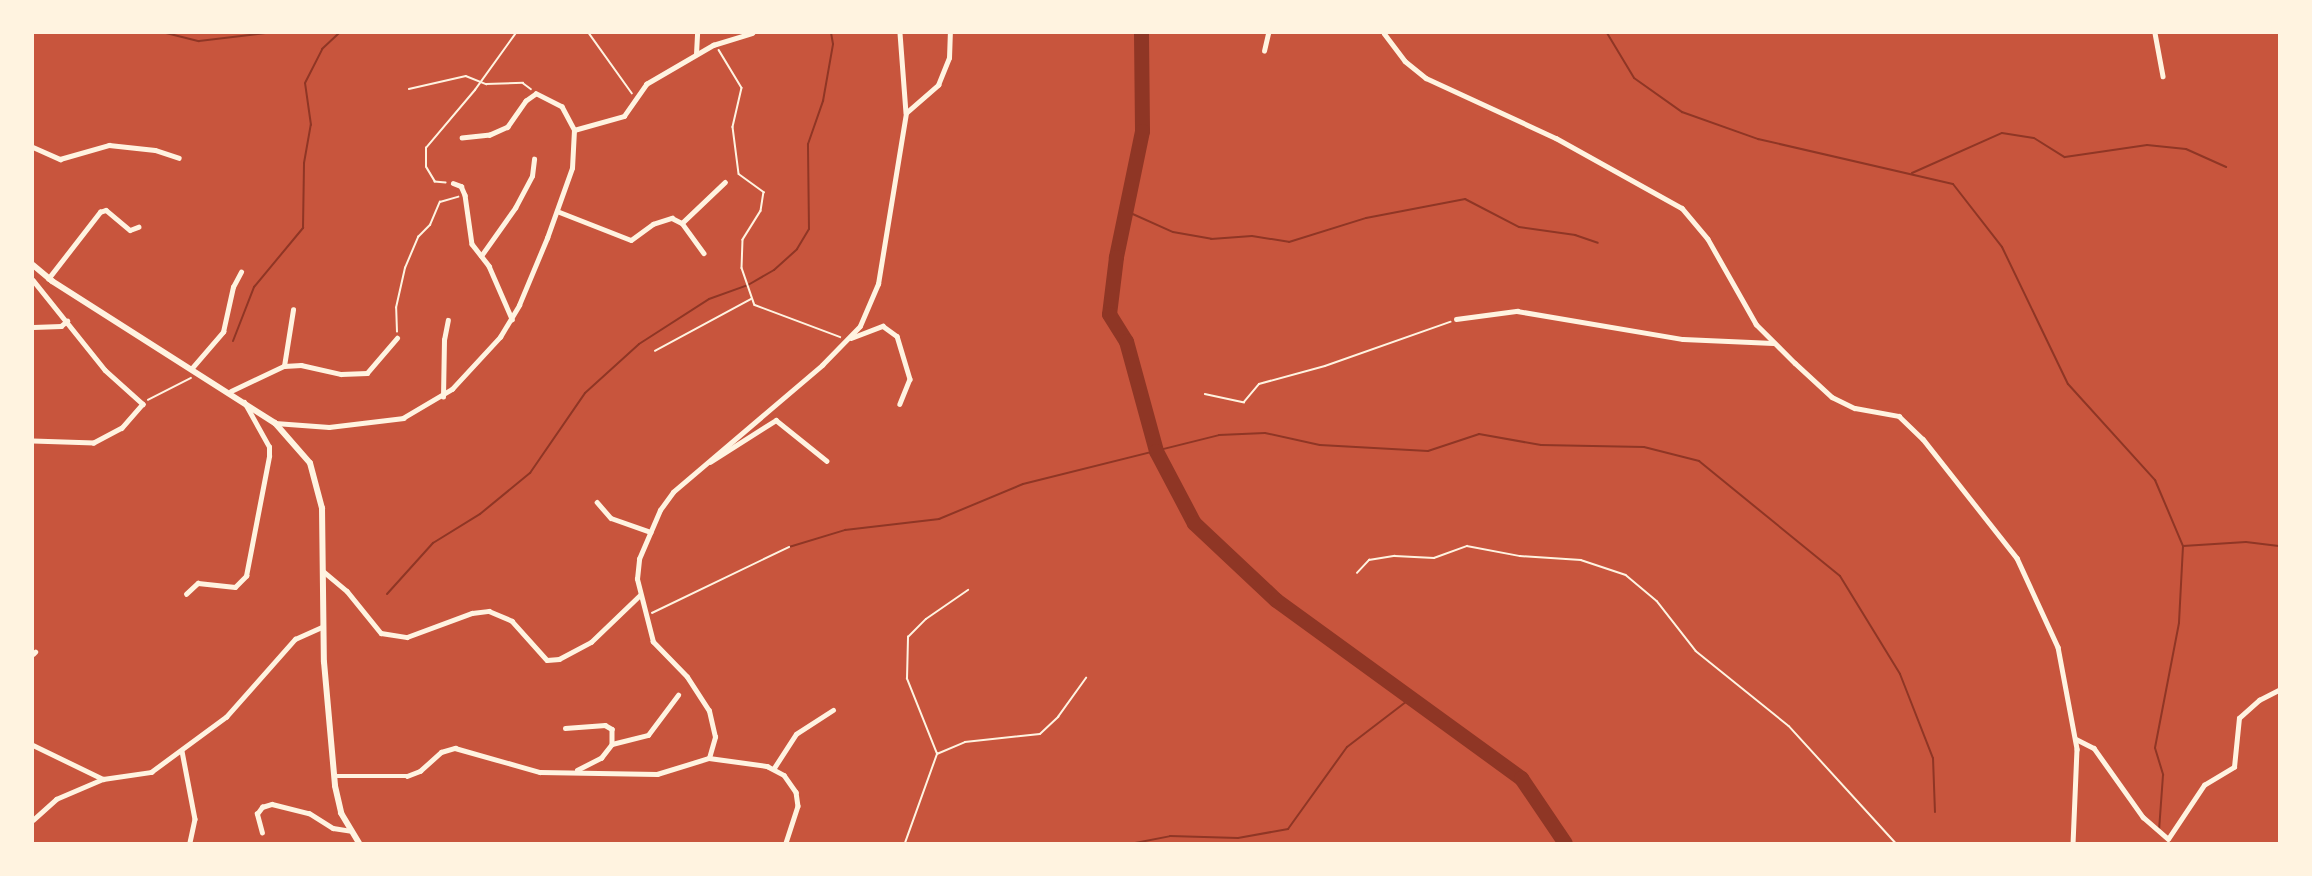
<!DOCTYPE html>
<html>
<head>
<meta charset="utf-8">
<style>
	body { margin:0 }
	#map { position:relative; width:2312px; height:876px; overflow:hidden; background:#c8553d; font-family:"Exo 2",sans-serif }
	div>[style] { position:absolute }
	.stream>* { height:2px; margin:-1px; padding:0 1px; transform-origin:1px; border-radius:1px; background:#8f3625 }
	.river>* { height:15px; margin:-7.5px; padding:0 7.5px; transform-origin:7.5px; border-radius:7.5px; background:#8f3625 }
	.path>* { height:1.5px; margin:-0.75px; padding:0 0.75px; transform-origin:0.75px; border-radius:0.75px; background:#fff3e0 }
	.minor>* { height:4.5px; margin:-2.25px; padding:0 2.25px; transform-origin:2.25px; border-radius:2.25px; background:#fff3e0 }
	.tertiary>* { height:6px; margin:-3px; padding:0 3px; transform-origin:3px; border-radius:3px; background:#fff3e0 }
	span { translate:-50% -50%; white-space:nowrap; text-align:center; line-height:1.15; -webkit-text-stroke:5px #fff3e0; paint-order:stroke }
	.frame { position:absolute; inset:0; border:34px solid #fff3e0; pointer-events:none }
</style>
</head>
<body>
<div id="map">
	<div class="stream">
		<div style="left:166px;top:33px;width:34px;rotate:14deg"></div>
		<div style="left:199px;top:41px;width:67px;rotate:-6.8deg"></div>
		<div style="left:1607px;top:33px;width:52px;rotate:59deg"></div>
		<div style="left:1634px;top:78px;width:59px;rotate:35.3deg"></div>
		<div style="left:1682px;top:112px;width:81px;rotate:19.6deg"></div>
		<div style="left:1758px;top:139px;width:200px;rotate:13deg"></div>
		<div style="left:1953px;top:184px;width:80px;rotate:52.1deg"></div>
		<div style="left:2002px;top:247px;width:152px;rotate:64.3deg"></div>
		<div style="left:2068px;top:384px;width:130px;rotate:47.8deg"></div>
		<div style="left:2155px;top:480px;width:72px;rotate:67deg"></div>
		<div style="left:2183px;top:546px;width:77px;rotate:93deg"></div>
		<div style="left:2179px;top:623px;width:127px;rotate:100.9deg"></div>
		<div style="left:2155px;top:748px;width:28px;rotate:73deg"></div>
		<div style="left:2163px;top:775px;width:56px;rotate:94.1deg"></div>
		<div style="left:1912px;top:173px;width:98px;rotate:-24deg"></div>
		<div style="left:2002px;top:133px;width:32px;rotate:9deg"></div>
		<div style="left:2034px;top:138px;width:36px;rotate:32deg"></div>
		<div style="left:2065px;top:157px;width:83px;rotate:-8.3deg"></div>
		<div style="left:2147px;top:145px;width:39px;rotate:6deg"></div>
		<div style="left:2186px;top:149px;width:44px;rotate:24.2deg"></div>
		<div style="left:1126px;top:211px;width:51px;rotate:24.1deg"></div>
		<div style="left:1173px;top:232px;width:39px;rotate:10deg"></div>
		<div style="left:1211px;top:239px;width:41px;rotate:-4.2deg"></div>
		<div style="left:1252px;top:236px;width:37px;rotate:9deg"></div>
		<div style="left:1289px;top:242px;width:81px;rotate:-17.3deg"></div>
		<div style="left:1366px;top:218px;width:101px;rotate:-10.9deg"></div>
		<div style="left:1465px;top:199px;width:61px;rotate:27.4deg"></div>
		<div style="left:1519px;top:227px;width:57px;rotate:8.1deg"></div>
		<div style="left:1575px;top:235px;width:24px;rotate:19deg"></div>
		<div style="left:233px;top:341px;width:58px;rotate:-68.7deg"></div>
		<div style="left:254px;top:287px;width:77px;rotate:-50.3deg"></div>
		<div style="left:303px;top:228px;width:65px;rotate:-89.1deg"></div>
		<div style="left:304px;top:163px;width:39px;rotate:-80deg"></div>
		<div style="left:311px;top:125px;width:42px;rotate:-98.1deg"></div>
		<div style="left:305px;top:83px;width:38px;rotate:-63deg"></div>
		<div style="left:322px;top:49px;width:23px;rotate:-43deg"></div>
		<div style="left:2183px;top:546px;width:63px;rotate:-3.6deg"></div>
		<div style="left:2246px;top:542px;width:33px;rotate:7deg"></div>
		<div style="left:789px;top:547px;width:59px;rotate:-16.9deg"></div>
		<div style="left:845px;top:530px;width:95px;rotate:-6.7deg"></div>
		<div style="left:939px;top:519px;width:91px;rotate:-22.6deg"></div>
		<div style="left:1023px;top:484px;width:202px;rotate:-14deg"></div>
		<div style="left:1219px;top:435px;width:46px;rotate:-2.5deg"></div>
		<div style="left:1265px;top:433px;width:56px;rotate:12.3deg"></div>
		<div style="left:1320px;top:445px;width:108px;rotate:3.2deg"></div>
		<div style="left:1428px;top:451px;width:54px;rotate:-18.4deg"></div>
		<div style="left:1479px;top:434px;width:63px;rotate:10.1deg"></div>
		<div style="left:1541px;top:445px;width:103px;rotate:1.1deg"></div>
		<div style="left:1644px;top:447px;width:57px;rotate:14.3deg"></div>
		<div style="left:1699px;top:461px;width:182px;rotate:39.2deg"></div>
		<div style="left:1840px;top:576px;width:115px;rotate:58.5deg"></div>
		<div style="left:1900px;top:674px;width:90px;rotate:68.6deg"></div>
		<div style="left:1933px;top:758px;width:54px;rotate:87.9deg"></div>
		<div style="left:387px;top:594px;width:69px;rotate:-48deg"></div>
		<div style="left:433px;top:543px;width:55px;rotate:-31.7deg"></div>
		<div style="left:480px;top:514px;width:65px;rotate:-39.4deg"></div>
		<div style="left:530px;top:473px;width:97px;rotate:-55.5deg"></div>
		<div style="left:585px;top:393px;width:73px;rotate:-42.2deg"></div>
		<div style="left:639px;top:344px;width:83px;rotate:-32.7deg"></div>
		<div style="left:709px;top:299px;width:41px;rotate:-19.7deg"></div>
		<div style="left:748px;top:285px;width:30px;rotate:-30deg"></div>
		<div style="left:774px;top:270px;width:31px;rotate:-42deg"></div>
		<div style="left:797px;top:249px;width:23px;rotate:-59deg"></div>
		<div style="left:809px;top:229px;width:85px;rotate:-90.7deg"></div>
		<div style="left:808px;top:144px;width:46px;rotate:-70.8deg"></div>
		<div style="left:823px;top:101px;width:58px;rotate:-80deg"></div>
		<div style="left:833px;top:44px;width:11px;rotate:-100deg"></div>
		<div style="left:1135px;top:843px;width:36px;rotate:-11deg"></div>
		<div style="left:1170px;top:836px;width:68px;rotate:1.7deg"></div>
		<div style="left:1238px;top:838px;width:51px;rotate:-10.2deg"></div>
		<div style="left:1288px;top:829px;width:101px;rotate:-54.3deg"></div>
		<div style="left:1347px;top:747px;width:81px;rotate:-37.4deg"></div>
	</div>
	<div class="river">
		<div style="left:1141px;top:33px;width:98px;rotate:89.4deg"></div>
		<div style="left:1142px;top:131px;width:129px;rotate:101.7deg"></div>
		<div style="left:1116px;top:257px;width:57px;rotate:97deg"></div>
		<div style="left:1109px;top:314px;width:32px;rotate:58deg"></div>
		<div style="left:1126px;top:341px;width:114px;rotate:74.7deg"></div>
		<div style="left:1156px;top:451px;width:81px;rotate:62.2deg"></div>
		<div style="left:1194px;top:523px;width:112px;rotate:43.2deg"></div>
		<div style="left:1276px;top:600px;width:303px;rotate:36deg"></div>
		<div style="left:1521px;top:778px;width:78px;rotate:55.9deg"></div>
	</div>
	<div class="path">
		<div style="left:589px;top:33px;width:74px;rotate:54.4deg"></div>
		<div style="left:719px;top:50px;width:44px;rotate:58.8deg"></div>
		<div style="left:742px;top:88px;width:40px;rotate:103deg"></div>
		<div style="left:733px;top:127px;width:47px;rotate:82.7deg"></div>
		<div style="left:739px;top:174px;width:31px;rotate:36deg"></div>
		<div style="left:764px;top:192px;width:19px;rotate:99deg"></div>
		<div style="left:761px;top:211px;width:34px;rotate:122deg"></div>
		<div style="left:743px;top:240px;width:28px;rotate:92deg"></div>
		<div style="left:742px;top:268px;width:39px;rotate:71deg"></div>
		<div style="left:755px;top:305px;width:91px;rotate:20.6deg"></div>
		<div style="left:409px;top:89px;width:58px;rotate:-12.8deg"></div>
		<div style="left:466px;top:76px;width:22px;rotate:22deg"></div>
		<div style="left:486px;top:84px;width:37px;rotate:-2deg"></div>
		<div style="left:523px;top:83px;width:10px;rotate:37deg"></div>
		<div style="left:446px;top:183px;width:11px;rotate:-175deg"></div>
		<div style="left:435px;top:182px;width:17px;rotate:-121deg"></div>
		<div style="left:426px;top:167px;width:19px;rotate:-90deg"></div>
		<div style="left:426px;top:148px;width:76px;rotate:-49.8deg"></div>
		<div style="left:475px;top:90px;width:70px;rotate:-54.3deg"></div>
		<div style="left:397px;top:332px;width:24px;rotate:-92deg"></div>
		<div style="left:396px;top:308px;width:41px;rotate:-77.3deg"></div>
		<div style="left:405px;top:268px;width:34px;rotate:-67deg"></div>
		<div style="left:418px;top:237px;width:17px;rotate:-45deg"></div>
		<div style="left:430px;top:225px;width:25px;rotate:-67deg"></div>
		<div style="left:440px;top:202px;width:19px;rotate:-16deg"></div>
		<div style="left:655px;top:351px;width:109px;rotate:-28.4deg"></div>
		<div style="left:1205px;top:394px;width:40px;rotate:12deg"></div>
		<div style="left:1244px;top:402px;width:23px;rotate:-50deg"></div>
		<div style="left:1259px;top:384px;width:68px;rotate:-15.3deg"></div>
		<div style="left:1325px;top:366px;width:133px;rotate:-19.4deg"></div>
		<div style="left:148px;top:400px;width:48px;rotate:-27.1deg"></div>
		<div style="left:1357px;top:573px;width:18px;rotate:-47deg"></div>
		<div style="left:1369px;top:560px;width:26px;rotate:-9deg"></div>
		<div style="left:1395px;top:556px;width:39px;rotate:3deg"></div>
		<div style="left:1434px;top:558px;width:35px;rotate:-20deg"></div>
		<div style="left:1467px;top:546px;width:54px;rotate:10.7deg"></div>
		<div style="left:1520px;top:556px;width:61px;rotate:3.8deg"></div>
		<div style="left:1581px;top:560px;width:47px;rotate:18.4deg"></div>
		<div style="left:1626px;top:575px;width:40px;rotate:40deg"></div>
		<div style="left:1657px;top:601px;width:63px;rotate:52deg"></div>
		<div style="left:1696px;top:651px;width:119px;rotate:38.9deg"></div>
		<div style="left:1789px;top:726px;width:159px;rotate:47.6deg"></div>
		<div style="left:652px;top:613px;width:152px;rotate:-25.7deg"></div>
		<div style="left:937px;top:754px;width:30px;rotate:-23deg"></div>
		<div style="left:965px;top:742px;width:75px;rotate:-6.1deg"></div>
		<div style="left:1040px;top:734px;width:25px;rotate:-43deg"></div>
		<div style="left:1058px;top:717px;width:48px;rotate:-54.3deg"></div>
		<div style="left:905px;top:843px;width:95px;rotate:-70.2deg"></div>
		<div style="left:937px;top:754px;width:81px;rotate:-111.8deg"></div>
		<div style="left:907px;top:679px;width:42px;rotate:-88.6deg"></div>
		<div style="left:908px;top:637px;width:25px;rotate:-45deg"></div>
		<div style="left:926px;top:619px;width:51px;rotate:-34.6deg"></div>
	</div>
	<div class="minor">
		<div style="left:900px;top:33px;width:80px;rotate:85.7deg"></div>
		<div style="left:1384px;top:33px;width:35px;rotate:53deg"></div>
		<div style="left:1405px;top:61px;width:27px;rotate:39deg"></div>
		<div style="left:1426px;top:78px;width:143px;rotate:24.8deg"></div>
		<div style="left:1556px;top:138px;width:144px;rotate:29.1deg"></div>
		<div style="left:1682px;top:208px;width:40px;rotate:50deg"></div>
		<div style="left:1708px;top:239px;width:98px;rotate:60.5deg"></div>
		<div style="left:1756px;top:324px;width:55px;rotate:45deg"></div>
		<div style="left:1795px;top:363px;width:50px;rotate:42.6deg"></div>
		<div style="left:1832px;top:397px;width:25px;rotate:26deg"></div>
		<div style="left:1855px;top:408px;width:45px;rotate:10.3deg"></div>
		<div style="left:1899px;top:416px;width:33px;rotate:44deg"></div>
		<div style="left:1923px;top:439px;width:152px;rotate:51.7deg"></div>
		<div style="left:2017px;top:558px;width:98px;rotate:65.3deg"></div>
		<div style="left:2058px;top:647px;width:104px;rotate:79.4deg"></div>
		<div style="left:2077px;top:749px;width:94px;rotate:92.4deg"></div>
		<div style="left:2155px;top:33px;width:44px;rotate:79.5deg"></div>
		<div style="left:1264px;top:51px;width:18px;rotate:-77deg"></div>
		<div style="left:696px;top:54px;width:21px;rotate:-87deg"></div>
		<div style="left:574px;top:130px;width:52px;rotate:-15.6deg"></div>
		<div style="left:624px;top:116px;width:39px;rotate:-55deg"></div>
		<div style="left:646px;top:84px;width:78px;rotate:-30.2deg"></div>
		<div style="left:713px;top:45px;width:41px;rotate:-17.1deg"></div>
		<div style="left:33px;top:147px;width:30px;rotate:24deg"></div>
		<div style="left:60px;top:159px;width:51px;rotate:-15.9deg"></div>
		<div style="left:109px;top:145px;width:46px;rotate:6.2deg"></div>
		<div style="left:155px;top:150px;width:25px;rotate:18deg"></div>
		<div style="left:453px;top:183px;width:9px;rotate:21deg"></div>
		<div style="left:461px;top:186px;width:10px;rotate:66deg"></div>
		<div style="left:465px;top:195px;width:49px;rotate:81.9deg"></div>
		<div style="left:472px;top:244px;width:28px;rotate:52deg"></div>
		<div style="left:489px;top:266px;width:58px;rotate:66.5deg"></div>
		<div style="left:557px;top:211px;width:79px;rotate:21.4deg"></div>
		<div style="left:631px;top:240px;width:27px;rotate:-36deg"></div>
		<div style="left:653px;top:224px;width:20px;rotate:-18deg"></div>
		<div style="left:672px;top:218px;width:11px;rotate:27deg"></div>
		<div style="left:682px;top:223px;width:37px;rotate:54deg"></div>
		<div style="left:682px;top:223px;width:59px;rotate:-43.6deg"></div>
		<div style="left:481px;top:256px;width:59px;rotate:-54.7deg"></div>
		<div style="left:515px;top:208px;width:36px;rotate:-62deg"></div>
		<div style="left:532px;top:176px;width:17px;rotate:-83deg"></div>
		<div style="left:48px;top:279px;width:85px;rotate:-52.2deg"></div>
		<div style="left:100px;top:212px;width:6px;rotate:-18deg"></div>
		<div style="left:106px;top:210px;width:31px;rotate:40deg"></div>
		<div style="left:130px;top:230px;width:9px;rotate:-21deg"></div>
		<div style="left:33px;top:280px;width:115px;rotate:51.3deg"></div>
		<div style="left:105px;top:370px;width:51px;rotate:41.8deg"></div>
		<div style="left:143px;top:404px;width:32px;rotate:131deg"></div>
		<div style="left:122px;top:428px;width:32px;rotate:152deg"></div>
		<div style="left:94px;top:443px;width:61px;rotate:-178.1deg"></div>
		<div style="left:1456px;top:319px;width:62px;rotate:-7.5deg"></div>
		<div style="left:1517px;top:311px;width:168px;rotate:9.6deg"></div>
		<div style="left:1683px;top:339px;width:90px;rotate:2.5deg"></div>
		<div style="left:33px;top:327px;width:28px;rotate:-2deg"></div>
		<div style="left:61px;top:326px;width:8px;rotate:-40deg"></div>
		<div style="left:851px;top:338px;width:34px;rotate:-21deg"></div>
		<div style="left:883px;top:326px;width:17px;rotate:36deg"></div>
		<div style="left:897px;top:336px;width:45px;rotate:73.2deg"></div>
		<div style="left:910px;top:379px;width:27px;rotate:112deg"></div>
		<div style="left:284px;top:366px;width:57px;rotate:-80.9deg"></div>
		<div style="left:192px;top:368px;width:48px;rotate:-49.3deg"></div>
		<div style="left:223px;top:332px;width:46px;rotate:-77.5deg"></div>
		<div style="left:233px;top:287px;width:17px;rotate:-62deg"></div>
		<div style="left:231px;top:391px;width:59px;rotate:-25.3deg"></div>
		<div style="left:284px;top:366px;width:17px;rotate:-3deg"></div>
		<div style="left:301px;top:365px;width:41px;rotate:12.7deg"></div>
		<div style="left:341px;top:374px;width:26px;rotate:-2deg"></div>
		<div style="left:367px;top:373px;width:46px;rotate:-49.4deg"></div>
		<div style="left:443px;top:397px;width:57px;rotate:-89deg"></div>
		<div style="left:444px;top:340px;width:20px;rotate:-79deg"></div>
		<div style="left:275px;top:423px;width:54px;rotate:4.2deg"></div>
		<div style="left:329px;top:427px;width:75px;rotate:-6.9deg"></div>
		<div style="left:403px;top:418px;width:57px;rotate:-30.6deg"></div>
		<div style="left:452px;top:389px;width:71px;rotate:-47.3deg"></div>
		<div style="left:500px;top:337px;width:37px;rotate:-59deg"></div>
		<div style="left:519px;top:305px;width:73px;rotate:-67.3deg"></div>
		<div style="left:547px;top:238px;width:74px;rotate:-70.3deg"></div>
		<div style="left:572px;top:168px;width:38px;rotate:-87deg"></div>
		<div style="left:574px;top:130px;width:26px;rotate:-118deg"></div>
		<div style="left:562px;top:107px;width:29px;rotate:-153deg"></div>
		<div style="left:536px;top:94px;width:12px;rotate:145deg"></div>
		<div style="left:526px;top:101px;width:32px;rotate:125deg"></div>
		<div style="left:508px;top:127px;width:20px;rotate:156deg"></div>
		<div style="left:490px;top:135px;width:28px;rotate:174deg"></div>
		<div style="left:710px;top:462px;width:78px;rotate:-32.5deg"></div>
		<div style="left:776px;top:420px;width:65px;rotate:38.8deg"></div>
		<div style="left:597px;top:502px;width:21px;rotate:49deg"></div>
		<div style="left:611px;top:518px;width:42px;rotate:19.3deg"></div>
		<div style="left:323px;top:571px;width:31px;rotate:40deg"></div>
		<div style="left:347px;top:591px;width:54px;rotate:51deg"></div>
		<div style="left:381px;top:633px;width:26px;rotate:9deg"></div>
		<div style="left:407px;top:637px;width:69px;rotate:-20.3deg"></div>
		<div style="left:472px;top:613px;width:17px;rotate:-7deg"></div>
		<div style="left:489px;top:611px;width:25px;rotate:23deg"></div>
		<div style="left:512px;top:621px;width:52px;rotate:48.1deg"></div>
		<div style="left:547px;top:660px;width:12px;rotate:-5deg"></div>
		<div style="left:559px;top:659px;width:36px;rotate:-28deg"></div>
		<div style="left:591px;top:642px;width:68px;rotate:-43.8deg"></div>
		<div style="left:186px;top:594px;width:16px;rotate:-43deg"></div>
		<div style="left:198px;top:583px;width:37px;rotate:6deg"></div>
		<div style="left:235px;top:587px;width:16px;rotate:-45deg"></div>
		<div style="left:246px;top:576px;width:122px;rotate:-79.1deg"></div>
		<div style="left:269px;top:456px;width:9px;rotate:-90deg"></div>
		<div style="left:269px;top:447px;width:51px;rotate:-119.1deg"></div>
		<div style="left:33px;top:654px;width:3px;rotate:-45deg"></div>
		<div style="left:565px;top:728px;width:40px;rotate:-4.3deg"></div>
		<div style="left:605px;top:725px;width:8px;rotate:30deg"></div>
		<div style="left:612px;top:729px;width:15px;rotate:90deg"></div>
		<div style="left:2076px;top:739px;width:20px;rotate:27deg"></div>
		<div style="left:2094px;top:748px;width:85px;rotate:54.6deg"></div>
		<div style="left:2143px;top:817px;width:33px;rotate:41deg"></div>
		<div style="left:2168px;top:839px;width:65px;rotate:-56.3deg"></div>
		<div style="left:2204px;top:785px;width:35px;rotate:-31deg"></div>
		<div style="left:2234px;top:767px;width:49px;rotate:-84.2deg"></div>
		<div style="left:2239px;top:718px;width:27px;rotate:-42deg"></div>
		<div style="left:2259px;top:700px;width:22px;rotate:-27deg"></div>
		<div style="left:33px;top:745px;width:78px;rotate:25.9deg"></div>
		<div style="left:103px;top:779px;width:49px;rotate:-8.3deg"></div>
		<div style="left:151px;top:772px;width:93px;rotate:-36.3deg"></div>
		<div style="left:226px;top:717px;width:104px;rotate:-48.5deg"></div>
		<div style="left:295px;top:639px;width:30px;rotate:-24deg"></div>
		<div style="left:182px;top:751px;width:69px;rotate:79.2deg"></div>
		<div style="left:195px;top:819px;width:25px;rotate:102deg"></div>
		<div style="left:709px;top:758px;width:59px;rotate:7.9deg"></div>
		<div style="left:767px;top:766px;width:19px;rotate:28deg"></div>
		<div style="left:784px;top:775px;width:21px;rotate:55deg"></div>
		<div style="left:796px;top:792px;width:14px;rotate:82deg"></div>
		<div style="left:798px;top:806px;width:39px;rotate:108deg"></div>
		<div style="left:774px;top:768px;width:40px;rotate:-57.1deg"></div>
		<div style="left:796px;top:734px;width:44px;rotate:-33deg"></div>
		<div style="left:577px;top:770px;width:27px;rotate:-27deg"></div>
		<div style="left:601px;top:758px;width:18px;rotate:-52deg"></div>
		<div style="left:612px;top:744px;width:37px;rotate:-14deg"></div>
		<div style="left:648px;top:735px;width:50px;rotate:-53.1deg"></div>
		<div style="left:334px;top:776px;width:73px"></div>
		<div style="left:407px;top:776px;width:14px;rotate:-21deg"></div>
		<div style="left:420px;top:771px;width:28px;rotate:-42deg"></div>
		<div style="left:441px;top:752px;width:15px;rotate:-16deg"></div>
		<div style="left:455px;top:748px;width:88px;rotate:15.8deg"></div>
		<div style="left:540px;top:772px;width:117px;rotate:1deg"></div>
		<div style="left:657px;top:774px;width:54px;rotate:-17.1deg"></div>
		<div style="left:709px;top:758px;width:22px;rotate:-74deg"></div>
		<div style="left:715px;top:737px;width:27px;rotate:-103deg"></div>
		<div style="left:709px;top:711px;width:40px;rotate:-122.9deg"></div>
		<div style="left:687px;top:677px;width:49px;rotate:-134.2deg"></div>
		<div style="left:653px;top:642px;width:65px;rotate:-104.3deg"></div>
		<div style="left:637px;top:579px;width:20px;rotate:-84deg"></div>
		<div style="left:639px;top:559px;width:53px;rotate:-66.8deg"></div>
		<div style="left:660px;top:510px;width:22px;rotate:-54deg"></div>
		<div style="left:673px;top:492px;width:196px;rotate:-40.4deg"></div>
		<div style="left:822px;top:365px;width:54px;rotate:-45.7deg"></div>
		<div style="left:860px;top:326px;width:46px;rotate:-66.8deg"></div>
		<div style="left:878px;top:284px;width:173px;rotate:-80.7deg"></div>
		<div style="left:906px;top:113px;width:43px;rotate:-41.2deg"></div>
		<div style="left:938px;top:85px;width:29px;rotate:-68deg"></div>
		<div style="left:949px;top:58px;width:25px;rotate:-88deg"></div>
		<div style="left:33px;top:820px;width:31px;rotate:-42deg"></div>
		<div style="left:56px;top:799px;width:51px;rotate:-23.1deg"></div>
		<div style="left:262px;top:833px;width:20px;rotate:-105deg"></div>
		<div style="left:257px;top:814px;width:9px;rotate:-54deg"></div>
		<div style="left:262px;top:807px;width:10px;rotate:-17deg"></div>
		<div style="left:272px;top:804px;width:38px;rotate:14deg"></div>
		<div style="left:309px;top:813px;width:28px;rotate:32deg"></div>
		<div style="left:333px;top:828px;width:18px;rotate:9deg"></div>
	</div>
	<div class="tertiary">
		<div style="left:33px;top:265px;width:25px;rotate:40deg"></div>
		<div style="left:52px;top:281px;width:264px;rotate:32.5deg"></div>
		<div style="left:275px;top:423px;width:53px;rotate:48.8deg"></div>
		<div style="left:310px;top:463px;width:47px;rotate:75.1deg"></div>
		<div style="left:322px;top:508px;width:154px;rotate:89.3deg"></div>
		<div style="left:324px;top:662px;width:124px;rotate:84.9deg"></div>
		<div style="left:335px;top:786px;width:28px;rotate:77deg"></div>
		<div style="left:341px;top:813px;width:35px;rotate:59deg"></div>
	</div>
	<div class="frame"></div>
</div>
</body>
</html>
